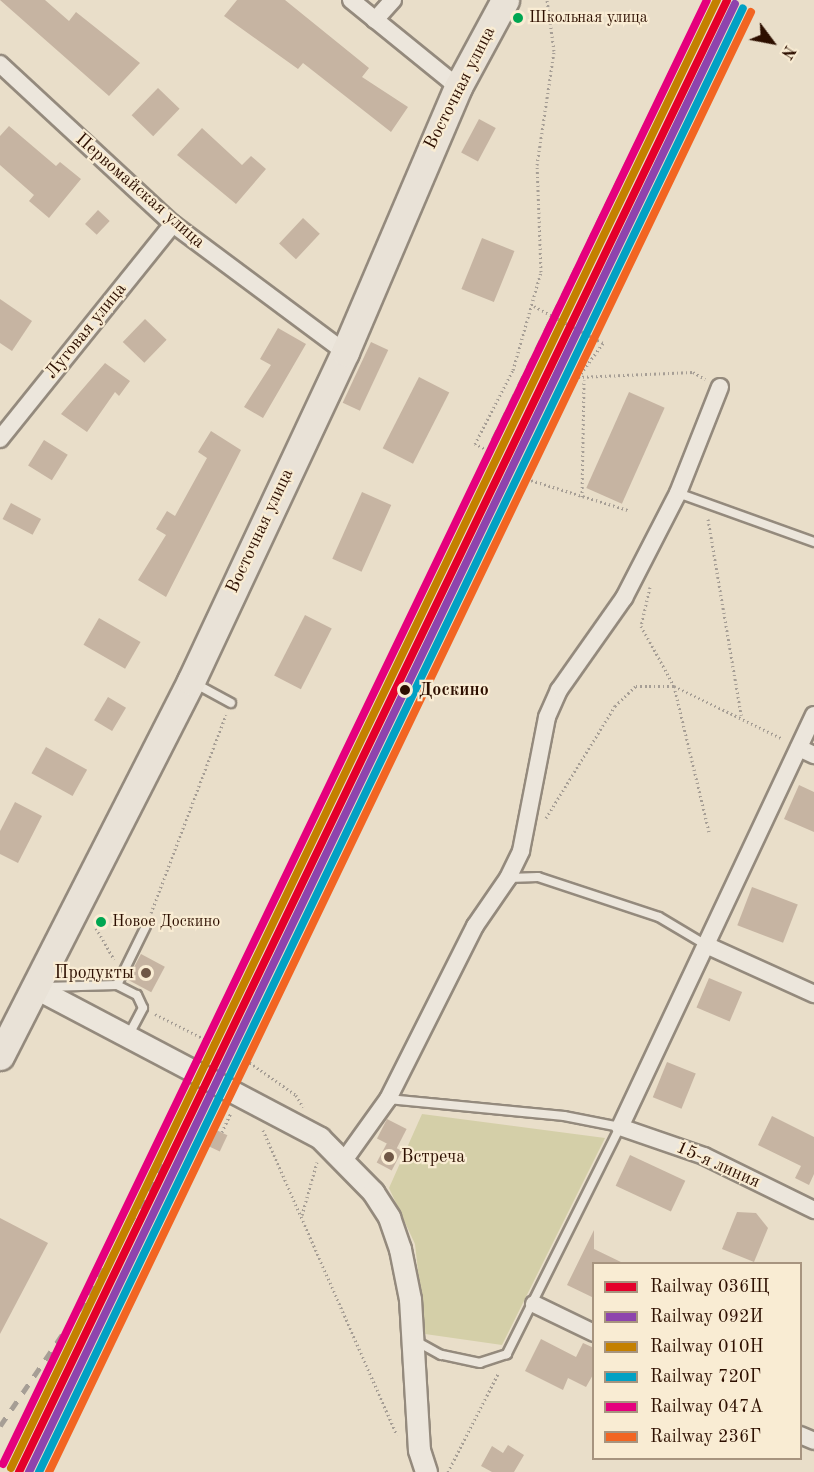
<!DOCTYPE html>
<html>
<head>
<meta charset="utf-8">
<style>
	body { margin:0 }
	#map { position:relative; width:814px; height:1472px; overflow:hidden; background:#e9dec9; font-family:"Old Standard TT",serif }
	div>[style] { position:absolute }
	.green>* { inset:0; background:#d4cfa8 }
	.building>* { inset:0; background:#c6b4a2; transform-origin:0 0 }
	.path>* { height:3px; margin-top:-1.5px; transform-origin:0; background:repeating-linear-gradient(90deg,#a69e95 0 1.5px,transparent 0 4.5px) }
	.roads { filter:drop-shadow(2px 0 #948a7d) drop-shadow(-2px 0 #948a7d) drop-shadow(0 2px #948a7d) drop-shadow(0 -2px #948a7d) }
	.service>* { height:8px; margin:-4px; padding:0 4px; transform-origin:4px; border-radius:4px; background:#ece6dc }
	.minor>* { height:16px; margin:-8px; padding:0 8px; transform-origin:8px; border-radius:8px; background:#ece6dc }
	.tertiary>* { height:21px; margin:-10.5px; padding:0 10.5px; transform-origin:10.5px; border-radius:10.5px; background:#ece6dc }
	.primary>* { height:27px; margin:-13.5px; padding:0 13.5px; transform-origin:13.5px; border-radius:13.5px; background:#e9e2d7 }
	.rail>* { height:4.5px; margin-top:-2.25px; transform-origin:0; background:repeating-linear-gradient(90deg,#a69e95 0 10px,transparent 0 20px) }
	.rail-1>* { height:8px; margin:-4px; padding:0 4px; transform-origin:4px; border-radius:4px; background:#e4002b }
	.rail-2>* { height:8px; margin:-4px; padding:0 4px; transform-origin:4px; border-radius:4px; background:#8e44ad }
	.rail-3>* { height:8px; margin:-4px; padding:0 4px; transform-origin:4px; border-radius:4px; background:#c48000 }
	.rail-4>* { height:8px; margin:-4px; padding:0 4px; transform-origin:4px; border-radius:4px; background:#02a1c4 }
	.rail-5>* { height:8px; margin:-4px; padding:0 4px; transform-origin:4px; border-radius:4px; background:#e5007d }
	.rail-6>* { height:8px; margin:-4px; padding:0 4px; transform-origin:4px; border-radius:4px; background:#f26522 }
	.dots>* { width:16px; height:16px; translate:-50% -50%; box-sizing:border-box; border:3px solid #f9ecd3; border-radius:50% }
	span { translate:-50% -50%; white-space:nowrap; text-align:center; line-height:1.15; -webkit-text-stroke:4.5px #f9ecd3; paint-order:stroke }
	.bus-label { font-size:16px; color:#2d0f00 }
	.left { translate:0 -50%; text-align:left }
	.street-label { font-size:18px; color:#2d0f00 }
	.stop-label { font-size:18px; color:#2d0f00; font-weight:700 }
	.poi-label { font-size:18px; color:#2d0f00 }
	.right { translate:-100% -50%; text-align:right }
	.legend { position:absolute; left:592px; top:1262px; width:210px; height:198px; box-sizing:border-box; background:#f9ecd3; border:2px solid #a7947f; margin:0; padding:8px 10px; list-style:none; font-size:18px; color:#2d0f00 }
	.legend li { display:flex; align-items:center; gap:12px; height:30px }
	.legend b { width:30px; border:2px solid #a7947f }
	.north { position:absolute; left:742px; top:12px; width:60px; height:60px; -webkit-text-stroke:4px #f9ecd3; paint-order:stroke; rotate:122deg; font-size:16px; font-weight:700; line-height:24px; text-align:center; color:#2d0f00 }
	.north::after { content:''; display:block; margin:auto; width:21px; height:27px; background:#2d0f00; clip-path:polygon(50% 0,100% 100%,50% 72%,0 100%) }
</style>
</head>
<body>
<div id="map">
	<div class="green">
		<div style="clip-path:polygon(422px 1114px,605px 1138px,502px 1345px,425px 1334px,415px 1244px,389px 1188px)"></div>
	</div>
	<div class="building">
		<div style="clip-path:polygon(0 0,45px 0,69px 21px,76px 12px,140px 63px,109px 96px)"></div>
		<div style="clip-path:polygon(237px 0,285px 0,369px 68px,362px 77px,408px 107px,391px 132px,303px 63px,298px 69px,224px 16px)"></div>
		<div style="left:158px;top:88px;width:30px;height:38px;rotate:44deg"></div>
		<div style="left:479px;top:119px;width:19px;height:38px;rotate:28deg"></div>
		<div style="clip-path:polygon(9px 126px,56px 166px,60px 162px,81px 179px,49px 218px,29px 201px,34px 195px,0 165px,0 136px)"></div>
		<div style="clip-path:polygon(202px 128px,242px 165px,251px 156px,266px 169px,236px 204px,177px 155px)"></div>
		<div style="left:98px;top:210px;width:16px;height:19px;rotate:43deg"></div>
		<div style="left:303px;top:218px;width:23px;height:35px;rotate:43deg"></div>
		<div style="left:482px;top:238px;width:35px;height:55px;rotate:22deg"></div>
		<div style="clip-path:polygon(0 299px,32px 321px,12px 351px,0 343px)"></div>
		<div style="left:145px;top:319px;width:30px;height:32px;rotate:44deg"></div>
		<div style="clip-path:polygon(278px 328px,306px 344px,263px 418px,244px 407px,271px 365px,260px 359px)"></div>
		<div style="left:371px;top:342px;width:19px;height:67px;rotate:25deg"></div>
		<div style="clip-path:polygon(105px 363px,130px 381px,119px 396px,115px 392px,87px 432px,61px 414px)"></div>
		<div style="left:419px;top:377px;width:34px;height:80px;rotate:27deg"></div>
		<div style="left:629px;top:392px;width:39px;height:105px;rotate:24deg"></div>
		<div style="clip-path:polygon(211px 431px,241px 450px,166px 597px,138px 580px,166px 535px,156px 529px,167px 511px,175px 516px,207px 458px,198px 452px)"></div>
		<div style="left:44px;top:440px;width:28px;height:30px;rotate:32deg"></div>
		<div style="left:362px;top:492px;width:32px;height:73px;rotate:24deg"></div>
		<div style="left:11px;top:503px;width:34px;height:18px;rotate:28deg"></div>
		<div style="left:305px;top:615px;width:30px;height:68px;rotate:27deg"></div>
		<div style="left:99px;top:618px;width:48px;height:31px;rotate:30deg"></div>
		<div style="left:108px;top:697px;width:21px;height:27px;rotate:31deg"></div>
		<div style="left:46px;top:747px;width:47px;height:30px;rotate:29deg"></div>
		<div style="clip-path:polygon(799px 785px,814px 792px,814px 832px,784px 819px)"></div>
		<div style="clip-path:polygon(15px 802px,42px 816px,18px 863px,0 854px,0 831px)"></div>
		<div style="left:752px;top:887px;width:49px;height:41px;rotate:21deg"></div>
		<div style="left:141px;top:954px;width:27px;height:29px;rotate:28deg"></div>
		<div style="left:709px;top:978px;width:36px;height:32px;rotate:23deg"></div>
		<div style="left:667px;top:1062px;width:31px;height:38px;rotate:22deg"></div>
		<div style="clip-path:polygon(772px 1116px,814px 1137px,814px 1174px,809px 1185px,795px 1178px,801px 1166px,758px 1145px)"></div>
		<div style="left:387px;top:1119px;width:22px;height:22px;rotate:27deg"></div>
		<div style="left:212px;top:1128px;width:17px;height:18px;rotate:25deg"></div>
		<div style="left:387px;top:1143px;width:17px;height:22px;rotate:28deg"></div>
		<div style="left:630px;top:1155px;width:61px;height:34px;rotate:25deg"></div>
		<div style="clip-path:polygon(737px 1212px,756px 1213px,768px 1228px,754px 1262px,722px 1249px)"></div>
		<div style="clip-path:polygon(0 1218px,48px 1243px,0 1334px)"></div>
		<div style="clip-path:polygon(594px 1230px,594px 1249px,623px 1263px,594px 1263px,594px 1298px,567px 1285px)"></div>
		<div style="clip-path:polygon(541px 1339px,576px 1357px,583px 1343px,594px 1348px,594px 1373px,586px 1387px,568px 1378px,563px 1390px,525px 1371px)"></div>
		<div style="clip-path:polygon(508px 1445px,524px 1455px,514px 1472px,492px 1472px,481px 1466px,492px 1446px,503px 1453px)"></div>
	</div>
	<div class="path">
		<div style="left:534px;top:306px;width:78px;rotate:28.2deg"></div>
		<div style="left:603px;top:343px;width:53px;rotate:125.8deg"></div>
		<div style="left:578px;top:377px;width:115px;rotate:-2.5deg"></div>
		<div style="left:693px;top:372px;width:14px;rotate:30deg"></div>
		<div style="left:492px;top:471px;width:17px;rotate:-62deg"></div>
		<div style="left:500px;top:456px;width:28px;rotate:-154deg"></div>
		<div style="left:475px;top:444px;width:83px;rotate:-62.8deg"></div>
		<div style="left:513px;top:370px;width:102px;rotate:-74.1deg"></div>
		<div style="left:541px;top:272px;width:107px;rotate:-92.1deg"></div>
		<div style="left:537px;top:165px;width:115px;rotate:-81.5deg"></div>
		<div style="left:554px;top:51px;width:51px;rotate:-97.8deg"></div>
		<div style="left:527px;top:479px;width:106px;rotate:17.1deg"></div>
		<div style="left:582px;top:497px;width:117px;rotate:-89deg"></div>
		<div style="left:708px;top:519px;width:199px;rotate:80.4deg"></div>
		<div style="left:650px;top:587px;width:40px;rotate:103deg"></div>
		<div style="left:641px;top:626px;width:68px;rotate:61.2deg"></div>
		<div style="left:674px;top:686px;width:121px;rotate:25.9deg"></div>
		<div style="left:546px;top:818px;width:132px;rotate:-58.4deg"></div>
		<div style="left:615px;top:706px;width:29px;rotate:-44deg"></div>
		<div style="left:636px;top:686px;width:38px"></div>
		<div style="left:674px;top:686px;width:150px;rotate:76.5deg"></div>
		<div style="left:151px;top:913px;width:212px;rotate:-69.3deg"></div>
		<div style="left:96px;top:928px;width:36px;rotate:60deg"></div>
		<div style="left:155px;top:1014px;width:102px;rotate:26.8deg"></div>
		<div style="left:246px;top:1060px;width:61px;rotate:35deg"></div>
		<div style="left:296px;top:1095px;width:14px;rotate:60deg"></div>
		<div style="left:208px;top:1056px;width:89px;rotate:-64.6deg"></div>
		<div style="left:239px;top:1075px;width:175px;rotate:-64.3deg"></div>
		<div style="left:263px;top:1130px;width:333px;rotate:66.3deg"></div>
		<div style="left:222px;top:1132px;width:21px;rotate:-65deg"></div>
		<div style="left:302px;top:1215px;width:55px;rotate:-74.2deg"></div>
		<div style="left:448px;top:1472px;width:112px;rotate:-63deg"></div>
	</div>
	<div class="roads">
		<div class="service">
			<div style="left:678px;top:493px;width:145px;rotate:19.8deg"></div>
			<div style="left:194px;top:683px;width:42px;rotate:28.4deg"></div>
			<div style="left:509px;top:878px;width:29px;rotate:-2deg"></div>
			<div style="left:538px;top:877px;width:127px;rotate:18.3deg"></div>
			<div style="left:659px;top:917px;width:55px;rotate:30.8deg"></div>
			<div style="left:117px;top:985px;width:66px;rotate:-63.8deg"></div>
			<div style="left:45px;top:987px;width:72px;rotate:-1.6deg"></div>
			<div style="left:117px;top:985px;width:22px;rotate:27deg"></div>
			<div style="left:137px;top:995px;width:14px;rotate:65deg"></div>
			<div style="left:143px;top:1008px;width:32px;rotate:118deg"></div>
			<div style="left:388px;top:1099px;width:177px;rotate:5.5deg"></div>
			<div style="left:564px;top:1116px;width:57px;rotate:11.1deg"></div>
			<div style="left:620px;top:1127px;width:254px;rotate:116.5deg"></div>
			<div style="left:507px;top:1354px;width:28px;rotate:162deg"></div>
			<div style="left:480px;top:1363px;width:40px;rotate:-168deg"></div>
			<div style="left:441px;top:1355px;width:31px;rotate:-151deg"></div>
		</div>
		<div class="minor">
			<div style="left:351px;top:0;width:138px;rotate:39.1deg"></div>
			<div style="left:375px;top:20px;width:27px;rotate:-48deg"></div>
			<div style="left:0;top:64px;width:236px;rotate:42.8deg"></div>
			<div style="left:173px;top:224px;width:214px;rotate:36.7deg"></div>
			<div style="left:0;top:439px;width:276px;rotate:-51.2deg"></div>
			<div style="left:814px;top:715px;width:455px;rotate:115.2deg"></div>
			<div style="left:620px;top:1127px;width:89px;rotate:19deg"></div>
			<div style="left:704px;top:1156px;width:123px;rotate:26.1deg"></div>
			<div style="left:799px;top:748px;width:17px;rotate:25deg"></div>
			<div style="left:706px;top:945px;width:119px;rotate:24.4deg"></div>
			<div style="left:345px;top:1159px;width:74px;rotate:-54.4deg"></div>
			<div style="left:388px;top:1099px;width:194px;rotate:-63.3deg"></div>
			<div style="left:475px;top:926px;width:58px;rotate:-55.5deg"></div>
			<div style="left:508px;top:878px;width:30px;rotate:-64deg"></div>
			<div style="left:521px;top:851px;width:136px;rotate:-79deg"></div>
			<div style="left:547px;top:717px;width:30px;rotate:-66deg"></div>
			<div style="left:559px;top:690px;width:113px;rotate:-54.8deg"></div>
			<div style="left:624px;top:598px;width:118px;rotate:-62.8deg"></div>
			<div style="left:678px;top:493px;width:114px;rotate:-68.4deg"></div>
			<div style="left:534px;top:1304px;width:67px;rotate:25.8deg"></div>
			<div style="left:800px;top:1435px;width:15px;rotate:23deg"></div>
		</div>
		<div class="tertiary">
			<div style="left:34px;top:987px;width:323px;rotate:27.8deg"></div>
			<div style="left:320px;top:1138px;width:76px;rotate:45.5deg"></div>
			<div style="left:373px;top:1192px;width:30px;rotate:57deg"></div>
			<div style="left:389px;top:1217px;width:34px;rotate:71deg"></div>
			<div style="left:400px;top:1249px;width:51px;rotate:78.7deg"></div>
			<div style="left:410px;top:1299px;width:151px;rotate:86.6deg"></div>
			<div style="left:419px;top:1450px;width:23px;rotate:72deg"></div>
		</div>
		<div class="primary">
			<div style="left:0;top:1056px;width:421px;rotate:-63deg"></div>
			<div style="left:191px;top:681px;width:363px;rotate:-64.9deg"></div>
			<div style="left:345px;top:352px;width:288px;rotate:-66.9deg"></div>
			<div style="left:458px;top:87px;width:99px;rotate:-61.6deg"></div>
		</div>
	</div>
	<div class="rail">
		<div style="left:493px;top:440px;width:489px;rotate:-64.2deg"></div>
		<div style="left:0;top:1426px;width:158px;rotate:-55.8deg"></div>
		<div style="left:89px;top:1295px;width:150px;rotate:-60.4deg"></div>
	</div>
	<div class="rail-1">
		<div style="left:19px;top:1472px;width:1633px;rotate:-64.31deg"></div>
	</div>
	<div class="rail-2">
		<div style="left:29px;top:1472px;width:1629px;rotate:-64.32deg"></div>
	</div>
	<div class="rail-3">
		<div style="left:11px;top:1468px;width:1629px;rotate:-64.32deg"></div>
	</div>
	<div class="rail-4">
		<div style="left:39px;top:1472px;width:1624px;rotate:-64.32deg"></div>
	</div>
	<div class="rail-5">
		<div style="left:3px;top:1464px;width:1624px;rotate:-64.32deg"></div>
	</div>
	<div class="rail-6">
		<div style="left:49px;top:1472px;width:1620px;rotate:-64.32deg"></div>
	</div>
	<div class="dots">
		<div style="left:518px;top:18px;background:#00a651"></div>
		<div style="left:405px;top:690px;background:#2d0f00"></div>
		<div style="left:101px;top:922px;background:#00a651"></div>
		<div style="left:146px;top:973px;background:#6f5746"></div>
		<div style="left:389px;top:1157px;background:#6f5746"></div>
	</div>
	<div class="bus-label">
		<span class="left" style="left:529px;top:18px">Школьная улица</span>
		<span class="left" style="left:112px;top:922px">Новое Доскино</span>
	</div>
	<div class="street-label">
		<span style="left:460px;top:88px;rotate:-63deg">Восточная улица</span>
		<span style="left:140px;top:191px;rotate:41deg">Первомайская улица</span>
		<span style="left:86px;top:331px;rotate:-51deg">Луговая улица</span>
		<span style="left:260px;top:531px;rotate:-65deg">Восточная улица</span>
		<span style="left:718px;top:1165px;rotate:24deg">15-я линия</span>
	</div>
	<div class="stop-label">
		<span class="left" style="left:419px;top:690px">Доскино</span>
	</div>
	<div class="poi-label">
		<span class="right" style="left:134px;top:973px">Продукты</span>
		<span class="left" style="left:401px;top:1157px">Встреча</span>
	</div>
	<ul class="legend">
	<li><b style="height:8px;background:#e4002b"></b>Railway 036Щ</li>
	<li><b style="height:8px;background:#8e44ad"></b>Railway 092И</li>
	<li><b style="height:8px;background:#c48000"></b>Railway 010Н</li>
	<li><b style="height:8px;background:#02a1c4"></b>Railway 720Г</li>
	<li><b style="height:8px;background:#e5007d"></b>Railway 047А</li>
	<li><b style="height:8px;background:#f26522"></b>Railway 236Г</li>
	</ul>
	<div class="north">N</div>
</div>
</body>
</html>
